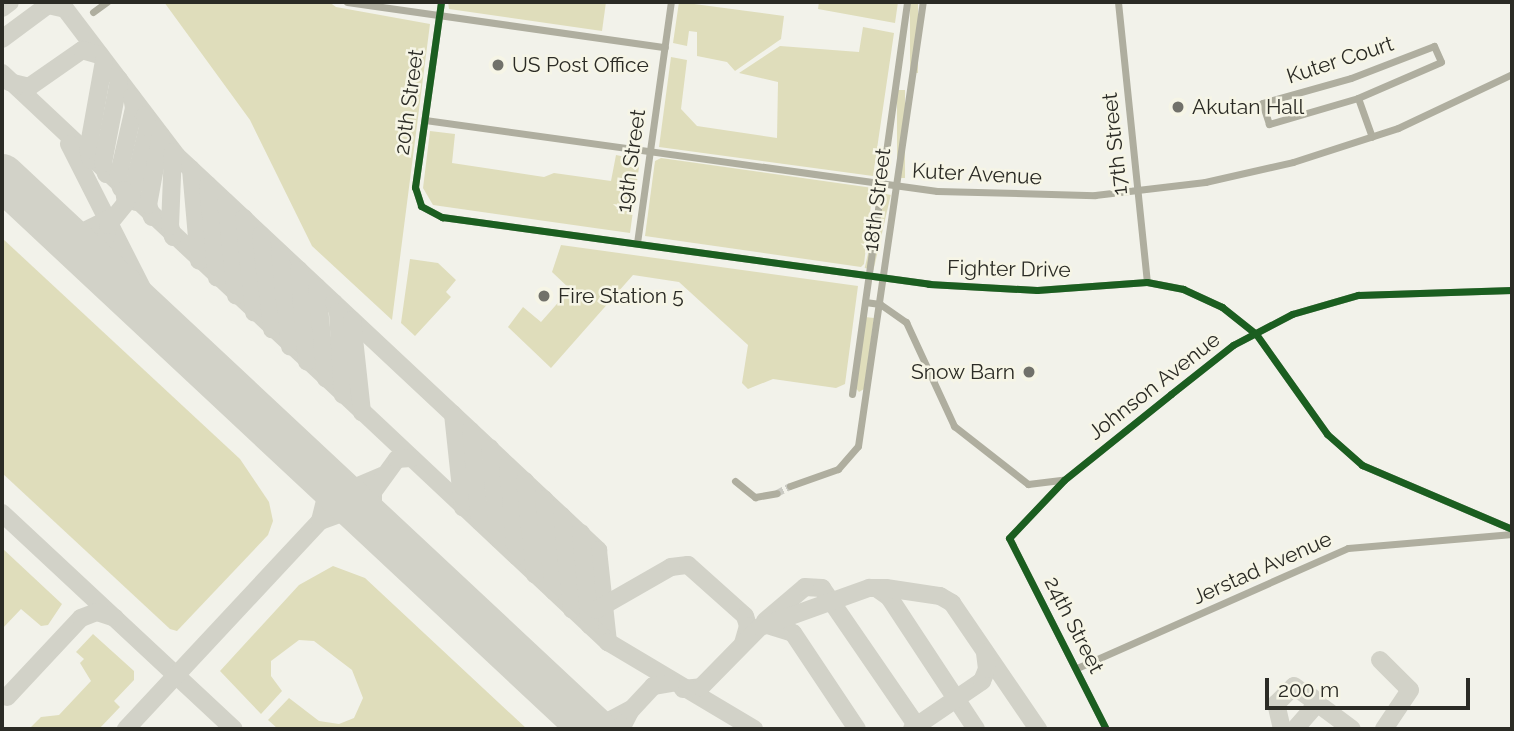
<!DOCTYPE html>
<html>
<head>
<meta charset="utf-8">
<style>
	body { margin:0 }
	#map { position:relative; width:1514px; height:731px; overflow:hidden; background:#f2f2ea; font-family:Raleway,sans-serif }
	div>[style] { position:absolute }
	.green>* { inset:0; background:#dfddbb; transform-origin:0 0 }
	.taxiway>* { height:18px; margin:-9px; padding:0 9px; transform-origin:9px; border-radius:9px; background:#d2d2c8 }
	.runway>* { height:46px; margin:-23px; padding:0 23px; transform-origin:23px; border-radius:23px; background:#d2d2c8 }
	.minor-tunnel>* { height:7px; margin-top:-3.5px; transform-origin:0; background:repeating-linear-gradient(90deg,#cacac3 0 7px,transparent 0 10.5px) }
	.minor>* { height:7px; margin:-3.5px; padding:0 3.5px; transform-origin:3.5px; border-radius:3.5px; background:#afae9f }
	.cycleway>* { height:7px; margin:-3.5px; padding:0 3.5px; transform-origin:3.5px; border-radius:3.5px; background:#1b5e20 }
	.dots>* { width:19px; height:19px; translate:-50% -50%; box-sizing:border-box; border:4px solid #f6f5e6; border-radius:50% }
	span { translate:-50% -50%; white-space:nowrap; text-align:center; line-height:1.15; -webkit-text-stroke:5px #f6f5e6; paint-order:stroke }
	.street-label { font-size:21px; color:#2b2b25 }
	.poi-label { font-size:21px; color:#2b2b25 }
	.left { translate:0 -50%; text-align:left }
	.right { translate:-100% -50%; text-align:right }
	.frame { position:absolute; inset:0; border:4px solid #2b2b25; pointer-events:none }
	.scale { position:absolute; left:1265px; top:678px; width:205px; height:32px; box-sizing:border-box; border:4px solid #2b2b25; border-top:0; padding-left:9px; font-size:21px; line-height:24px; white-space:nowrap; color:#2b2b25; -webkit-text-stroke:5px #f6f5e6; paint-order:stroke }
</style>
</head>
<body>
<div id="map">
	<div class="green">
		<div style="clip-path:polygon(164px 2px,329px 2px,336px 7px,430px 24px,392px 320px,312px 246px,250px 120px)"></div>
		<div style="clip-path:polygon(448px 2px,606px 2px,602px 31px,449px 9px)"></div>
		<div style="clip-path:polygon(679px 2px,784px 16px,781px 39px,735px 71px,727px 62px,697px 56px,697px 32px,689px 31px,687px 46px,673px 43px)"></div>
		<div style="clip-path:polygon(819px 2px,898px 2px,895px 23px,818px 9px)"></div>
		<div style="left:910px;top:2px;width:8px;height:71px"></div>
		<div style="clip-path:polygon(863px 27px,894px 33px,873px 176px,659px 147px,671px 57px,687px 60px,681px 109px,697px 126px,777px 138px,778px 82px,739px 73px,780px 46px,859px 52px)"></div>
		<div style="left:897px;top:90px;width:8px;height:88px"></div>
		<div style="clip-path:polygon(430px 131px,455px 134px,452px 163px,544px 177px,554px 173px,611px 181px,616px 155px,640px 160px,630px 233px,433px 205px,423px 188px)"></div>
		<div style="clip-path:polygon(661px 158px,873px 188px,864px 264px,861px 267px,645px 236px,655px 161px)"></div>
		<div style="left:882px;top:193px;width:9px;height:77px;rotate:13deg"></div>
		<div style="clip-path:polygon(2px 238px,240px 459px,269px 502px,273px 521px,268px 535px,177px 631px,170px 629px,2px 473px)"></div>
		<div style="clip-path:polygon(561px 245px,858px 286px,845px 384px,836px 388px,773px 379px,748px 389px,742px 383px,748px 345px,679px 282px,633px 275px,551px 368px,508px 327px,523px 307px,541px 322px,570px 289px,552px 272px)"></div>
		<div style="clip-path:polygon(410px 259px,438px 263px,456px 280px,446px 292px,451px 297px,415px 336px,401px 323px)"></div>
		<div style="clip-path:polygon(865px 317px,874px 318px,864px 389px,859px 392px,855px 387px)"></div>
		<div style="clip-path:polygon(2px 548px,62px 604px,48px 625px,41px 626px,21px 609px,2px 629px)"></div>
		<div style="clip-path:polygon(333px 566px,365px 578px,527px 729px,278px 729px,268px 720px,289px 698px,319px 721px,339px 724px,354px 718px,363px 698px,352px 670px,314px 641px,299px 640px,271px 661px,271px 676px,282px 691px,261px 714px,220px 671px,299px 585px)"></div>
		<div style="clip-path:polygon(93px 634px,134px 671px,134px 680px,114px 701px,120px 707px,99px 729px,29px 729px,41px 717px,59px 715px,91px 681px,80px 663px,84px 659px,76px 652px)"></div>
	</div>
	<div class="taxiway">
		<div style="left:60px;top:2px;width:193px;rotate:52.8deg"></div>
		<div style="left:177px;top:156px;width:577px;rotate:43.1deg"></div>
		<div style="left:598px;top:550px;width:93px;rotate:83.8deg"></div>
		<div style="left:2px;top:8px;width:10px;rotate:-37deg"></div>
		<div style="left:2px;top:39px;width:57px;rotate:-36.5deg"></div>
		<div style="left:48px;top:5px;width:17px;rotate:13deg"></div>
		<div style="left:2px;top:73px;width:831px;rotate:43.2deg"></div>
		<div style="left:608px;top:642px;width:170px;rotate:30.8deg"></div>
		<div style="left:9px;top:82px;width:21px;rotate:14deg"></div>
		<div style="left:29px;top:87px;width:65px;rotate:-34.9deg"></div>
		<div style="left:82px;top:50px;width:19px;rotate:16deg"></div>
		<div style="left:69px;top:144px;width:205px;rotate:63.1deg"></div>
		<div style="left:91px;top:160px;width:10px;rotate:-107deg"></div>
		<div style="left:88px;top:150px;width:90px;rotate:-79.8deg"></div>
		<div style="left:191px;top:169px;width:92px;rotate:85deg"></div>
		<div style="left:106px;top:174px;width:11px;rotate:-105deg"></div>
		<div style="left:103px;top:163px;width:85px;rotate:-79.1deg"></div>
		<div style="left:208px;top:185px;width:93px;rotate:84.5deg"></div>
		<div style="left:121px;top:188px;width:10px;rotate:-107deg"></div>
		<div style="left:118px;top:178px;width:72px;rotate:-77.1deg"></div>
		<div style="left:134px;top:108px;width:11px;rotate:-100deg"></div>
		<div style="left:136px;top:202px;width:9px;rotate:-117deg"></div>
		<div style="left:132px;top:194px;width:69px;rotate:-76.6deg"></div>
		<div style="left:148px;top:127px;width:12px;rotate:-104deg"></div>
		<div style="left:226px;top:202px;width:94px;rotate:83.9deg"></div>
		<div style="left:43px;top:216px;width:31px;rotate:32deg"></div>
		<div style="left:69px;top:232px;width:11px;rotate:5deg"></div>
		<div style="left:80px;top:233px;width:34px;rotate:-26deg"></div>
		<div style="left:152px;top:217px;width:13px;rotate:-108deg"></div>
		<div style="left:148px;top:205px;width:71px;rotate:-79.5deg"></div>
		<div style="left:244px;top:218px;width:95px;rotate:83.9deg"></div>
		<div style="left:261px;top:235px;width:95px;rotate:83.3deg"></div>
		<div style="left:173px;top:237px;width:11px;rotate:-105deg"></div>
		<div style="left:170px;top:226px;width:74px;rotate:-87.7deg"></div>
		<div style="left:280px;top:253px;width:94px;rotate:83.9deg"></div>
		<div style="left:299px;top:270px;width:92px;rotate:85deg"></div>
		<div style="left:119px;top:287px;width:22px;rotate:-124deg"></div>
		<div style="left:107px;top:269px;width:20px;rotate:-101deg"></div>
		<div style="left:103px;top:249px;width:25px;rotate:-78deg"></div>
		<div style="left:108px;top:225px;width:28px;rotate:-51deg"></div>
		<div style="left:126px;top:203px;width:13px;rotate:-99deg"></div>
		<div style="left:317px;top:287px;width:92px;rotate:84.4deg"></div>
		<div style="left:334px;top:303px;width:10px;rotate:66deg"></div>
		<div style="left:338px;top:312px;width:83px;rotate:86.6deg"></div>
		<div style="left:352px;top:320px;width:93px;rotate:83.8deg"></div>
		<div style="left:453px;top:414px;width:94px;rotate:83.9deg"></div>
		<div style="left:471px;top:431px;width:91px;rotate:84.4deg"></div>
		<div style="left:490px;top:448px;width:92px;rotate:84.4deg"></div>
		<div style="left:508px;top:466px;width:91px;rotate:84.4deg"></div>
		<div style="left:319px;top:474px;width:35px;rotate:25deg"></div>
		<div style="left:351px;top:489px;width:34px;rotate:-23deg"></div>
		<div style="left:525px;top:481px;width:94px;rotate:83.9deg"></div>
		<div style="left:544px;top:499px;width:93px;rotate:83.8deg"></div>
		<div style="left:2px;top:513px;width:317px;rotate:43deg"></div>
		<div style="left:562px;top:516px;width:94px;rotate:83.9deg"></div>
		<div style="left:320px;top:521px;width:27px;rotate:-20deg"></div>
		<div style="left:345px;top:512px;width:28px;rotate:21deg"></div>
		<div style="left:581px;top:533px;width:93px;rotate:84.5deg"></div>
		<div style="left:386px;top:536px;width:27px;rotate:-118deg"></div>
		<div style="left:373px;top:512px;width:20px;rotate:-90deg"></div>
		<div style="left:373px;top:492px;width:41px;rotate:-54deg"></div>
		<div style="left:397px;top:459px;width:14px;rotate:-4deg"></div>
		<div style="left:876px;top:588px;width:16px;rotate:35deg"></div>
		<div style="left:889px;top:597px;width:158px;rotate:56.6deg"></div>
		<div style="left:596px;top:610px;width:86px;rotate:-29.8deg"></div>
		<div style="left:671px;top:567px;width:17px;rotate:-7deg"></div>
		<div style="left:688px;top:565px;width:76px;rotate:41.8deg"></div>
		<div style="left:745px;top:616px;width:10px;rotate:73deg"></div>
		<div style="left:748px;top:626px;width:18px;rotate:106deg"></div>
		<div style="left:765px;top:621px;width:52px;rotate:-40.4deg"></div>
		<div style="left:805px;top:587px;width:17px;rotate:3deg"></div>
		<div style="left:822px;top:588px;width:171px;rotate:55.5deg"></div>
		<div style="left:767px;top:625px;width:27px;rotate:17deg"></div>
		<div style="left:793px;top:633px;width:115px;rotate:56.3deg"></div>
		<div style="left:1380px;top:660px;width:42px;rotate:45deg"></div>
		<div style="left:1410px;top:690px;width:47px;rotate:123.7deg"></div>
		<div style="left:683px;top:689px;width:18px;rotate:-6deg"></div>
		<div style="left:701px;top:687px;width:84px;rotate:-45.5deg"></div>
		<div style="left:760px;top:627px;width:116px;rotate:-19.7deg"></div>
		<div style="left:869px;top:588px;width:17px"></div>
		<div style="left:886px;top:588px;width:55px;rotate:8.4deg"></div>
		<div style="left:940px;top:596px;width:14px;rotate:30deg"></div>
		<div style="left:952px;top:603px;width:153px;rotate:55.7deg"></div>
		<div style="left:7px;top:697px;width:108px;rotate:-46.9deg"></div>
		<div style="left:81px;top:618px;width:17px;rotate:-21deg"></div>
		<div style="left:97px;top:612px;width:19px;rotate:18deg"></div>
		<div style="left:580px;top:717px;width:27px;rotate:10deg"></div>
		<div style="left:607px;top:722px;width:26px;rotate:-28deg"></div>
		<div style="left:126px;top:729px;width:284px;rotate:-47deg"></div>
		<div style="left:320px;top:521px;width:29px;rotate:-76deg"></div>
		<div style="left:327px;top:493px;width:30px;rotate:-120deg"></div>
		<div style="left:621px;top:729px;width:20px;rotate:-63deg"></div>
		<div style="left:630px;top:711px;width:34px;rotate:-47deg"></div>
		<div style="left:653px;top:686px;width:18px;rotate:-9deg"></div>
		<div style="left:912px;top:729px;width:85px;rotate:-34.4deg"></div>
		<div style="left:982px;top:681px;width:13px;rotate:-67deg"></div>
		<div style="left:987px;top:669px;width:17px;rotate:-97deg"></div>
		<div style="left:1282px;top:729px;width:26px;rotate:-103deg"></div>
		<div style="left:1276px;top:704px;width:25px;rotate:-45deg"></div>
		<div style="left:1294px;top:686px;width:72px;rotate:36.6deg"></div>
		<div style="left:1295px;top:729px;width:29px;rotate:-49deg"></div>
		<div style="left:1314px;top:707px;width:10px;rotate:-101deg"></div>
	</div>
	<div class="runway">
		<div style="left:2px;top:177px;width:809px;rotate:43.05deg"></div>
	</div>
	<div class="minor-tunnel">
		<div style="left:777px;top:493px;width:15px;rotate:-28deg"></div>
	</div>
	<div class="minor">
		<div style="left:347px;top:2px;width:321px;rotate:8.1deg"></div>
		<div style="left:441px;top:2px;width:187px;rotate:98deg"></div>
		<div style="left:415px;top:187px;width:20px;rotate:72deg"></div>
		<div style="left:421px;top:206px;width:24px;rotate:28deg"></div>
		<div style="left:442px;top:217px;width:492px;rotate:7.8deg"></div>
		<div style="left:929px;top:284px;width:108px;rotate:3.2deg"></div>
		<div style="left:1037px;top:290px;width:110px;rotate:-4.2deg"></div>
		<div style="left:1147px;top:282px;width:37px;rotate:11deg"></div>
		<div style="left:1183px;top:289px;width:43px;rotate:24.8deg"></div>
		<div style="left:1222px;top:307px;width:43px;rotate:38.5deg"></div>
		<div style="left:1256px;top:334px;width:123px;rotate:54.6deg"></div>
		<div style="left:1327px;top:434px;width:47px;rotate:41.5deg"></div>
		<div style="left:1362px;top:465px;width:163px;rotate:23.1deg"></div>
		<div style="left:1118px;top:2px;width:281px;rotate:84.1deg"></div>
		<div style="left:93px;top:12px;width:17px;rotate:-36deg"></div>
		<div style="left:1434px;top:46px;width:17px;rotate:66deg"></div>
		<div style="left:1441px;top:62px;width:90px;rotate:156.6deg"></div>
		<div style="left:1358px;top:98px;width:93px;rotate:163.7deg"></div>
		<div style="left:1269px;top:124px;width:22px;rotate:-108deg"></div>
		<div style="left:1262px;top:103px;width:92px;rotate:-15.7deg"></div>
		<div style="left:1351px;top:78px;width:89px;rotate:-21.1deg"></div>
		<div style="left:1358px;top:98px;width:41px;rotate:70.3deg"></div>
		<div style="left:425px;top:120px;width:517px;rotate:7.89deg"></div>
		<div style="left:937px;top:191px;width:158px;rotate:1.5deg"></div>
		<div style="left:1095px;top:195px;width:111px;rotate:-6.7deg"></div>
		<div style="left:1205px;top:182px;width:90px;rotate:-12.8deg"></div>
		<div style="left:1293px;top:162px;width:110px;rotate:-17.9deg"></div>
		<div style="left:1398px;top:128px;width:126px;rotate:-25.3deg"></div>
		<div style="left:637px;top:243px;width:243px;rotate:-82deg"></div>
		<div style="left:865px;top:302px;width:15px;rotate:8deg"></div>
		<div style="left:880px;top:304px;width:32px;rotate:35deg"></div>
		<div style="left:906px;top:322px;width:115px;rotate:65.2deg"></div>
		<div style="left:954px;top:426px;width:94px;rotate:38.1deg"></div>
		<div style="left:1028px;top:484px;width:35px;rotate:-7deg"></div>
		<div style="left:852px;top:394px;width:396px;rotate:-82deg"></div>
		<div style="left:735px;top:481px;width:26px;rotate:39deg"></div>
		<div style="left:755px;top:497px;width:22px;rotate:-10deg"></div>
		<div style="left:790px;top:486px;width:51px;rotate:-19.5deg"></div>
		<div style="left:838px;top:469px;width:30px;rotate:-49deg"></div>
		<div style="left:858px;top:446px;width:449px;rotate:-81.7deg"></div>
		<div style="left:1077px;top:668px;width:296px;rotate:-23.9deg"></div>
		<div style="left:1348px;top:548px;width:165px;rotate:-4.9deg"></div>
		<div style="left:1106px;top:729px;width:214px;rotate:-116.9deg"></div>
		<div style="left:1009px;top:538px;width:80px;rotate:-46.5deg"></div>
		<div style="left:1064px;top:480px;width:137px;rotate:-38.8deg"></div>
		<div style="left:1171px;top:394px;width:79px;rotate:-38.3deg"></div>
		<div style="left:1233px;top:345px;width:67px;rotate:-27.7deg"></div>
		<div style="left:1292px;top:314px;width:69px;rotate:-16.1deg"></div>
		<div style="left:1358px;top:295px;width:154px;rotate:-1.9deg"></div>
	</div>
	<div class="cycleway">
		<div style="left:441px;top:2px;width:187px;rotate:98deg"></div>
		<div style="left:415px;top:187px;width:20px;rotate:72deg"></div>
		<div style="left:421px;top:206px;width:24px;rotate:28deg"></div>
		<div style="left:442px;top:217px;width:492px;rotate:7.8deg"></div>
		<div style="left:929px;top:284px;width:108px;rotate:3.2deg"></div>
		<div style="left:1037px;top:290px;width:110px;rotate:-4.2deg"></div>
		<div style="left:1147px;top:282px;width:37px;rotate:11deg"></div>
		<div style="left:1183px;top:289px;width:43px;rotate:24.8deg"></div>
		<div style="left:1222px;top:307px;width:43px;rotate:38.5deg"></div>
		<div style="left:1256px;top:334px;width:123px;rotate:54.6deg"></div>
		<div style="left:1327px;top:434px;width:47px;rotate:41.5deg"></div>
		<div style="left:1362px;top:465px;width:163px;rotate:23.1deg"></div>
		<div style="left:1106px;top:729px;width:214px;rotate:-116.9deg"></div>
		<div style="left:1009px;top:538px;width:80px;rotate:-46.5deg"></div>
		<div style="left:1064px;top:480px;width:137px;rotate:-38.8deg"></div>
		<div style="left:1171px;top:394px;width:79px;rotate:-38.3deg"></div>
		<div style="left:1233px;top:345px;width:67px;rotate:-27.7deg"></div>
		<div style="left:1292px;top:314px;width:69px;rotate:-16.1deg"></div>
		<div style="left:1358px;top:295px;width:154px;rotate:-1.9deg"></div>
	</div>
	<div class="dots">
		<div style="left:498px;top:65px;background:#71716a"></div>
		<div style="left:1178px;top:107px;background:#71716a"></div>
		<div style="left:544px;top:296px;background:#71716a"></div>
		<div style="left:1029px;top:372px;background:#71716a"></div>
	</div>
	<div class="street-label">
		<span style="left:1340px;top:60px;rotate:-18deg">Kuter Court</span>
		<span style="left:409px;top:102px;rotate:-82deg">20th Street</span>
		<span style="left:1115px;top:144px;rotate:-96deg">17th Street</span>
		<span style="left:631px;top:161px;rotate:-82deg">19th Street</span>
		<span style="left:977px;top:174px;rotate:3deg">Kuter Avenue</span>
		<span style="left:877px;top:200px;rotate:-83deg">18th Street</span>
		<span style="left:1009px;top:269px;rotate:1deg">Fighter Drive</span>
		<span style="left:1154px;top:386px;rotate:-38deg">Johnson Avenue</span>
		<span style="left:1262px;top:568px;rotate:-24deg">Jerstad Avenue</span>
		<span style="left:1074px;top:625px;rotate:63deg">24th Street</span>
	</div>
	<div class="poi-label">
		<span class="left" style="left:512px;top:65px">US Post Office</span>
		<span class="left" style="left:1192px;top:107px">Akutan Hall</span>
		<span class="left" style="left:558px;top:296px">Fire Station 5</span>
		<span class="right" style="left:1015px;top:372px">Snow Barn</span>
	</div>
	<div class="frame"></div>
	<div class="scale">200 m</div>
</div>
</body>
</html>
